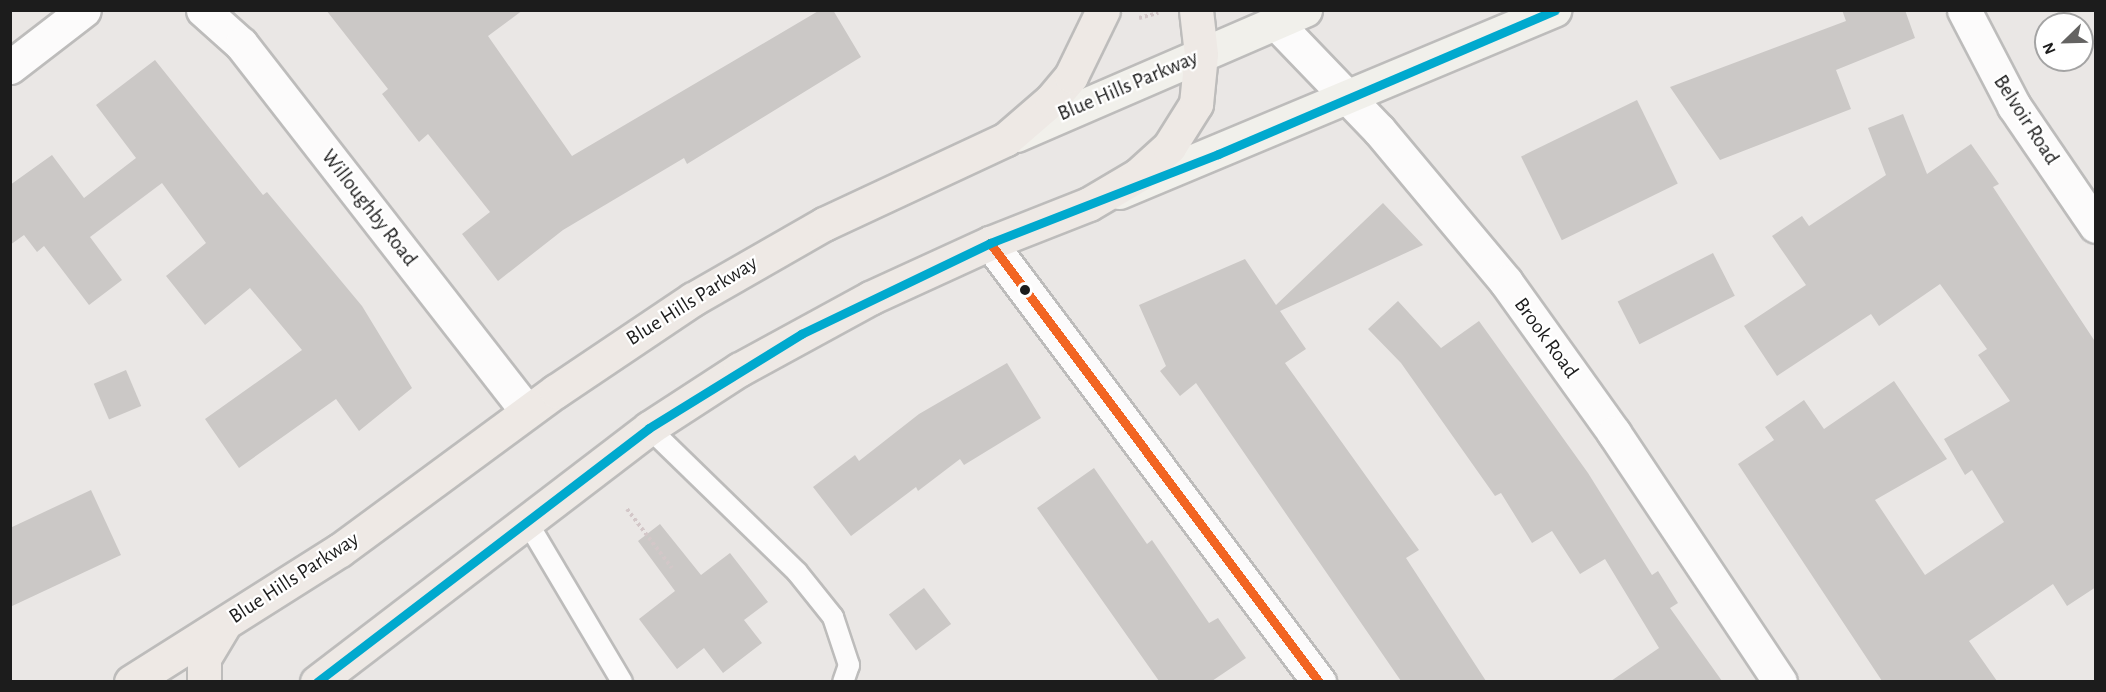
<!DOCTYPE html>
<html>
<head>
<meta charset="utf-8">
<style>
	body { margin:0 }
	#map { position:relative; width:2106px; height:692px; overflow:hidden; background:#eae7e5; font-family:"Alegreya Sans",sans-serif }
	div>[style] { position:absolute }
	.building>* { inset:0; background:#cbc8c6; transform-origin:0 0 }
	.path>* { height:4px; margin-top:-2px; transform-origin:0; background:repeating-linear-gradient(90deg,#d3c7c8 0 3px,transparent 0 6px) }
	.roads { filter:drop-shadow(2px 0 #bdbcbb) drop-shadow(-2px 0 #bdbcbb) drop-shadow(0 2px #bdbcbb) drop-shadow(0 -2px #bdbcbb) }
	.service>* { height:20px; margin:-10px; padding:0 10px; transform-origin:10px; border-radius:10px; background:#fcfbfb }
	.minor>* { height:33px; margin:-16.5px; padding:0 16.5px; transform-origin:16.5px; border-radius:16.5px; background:#fcfbfb }
	.secondary>* { height:33px; margin:-16.5px; padding:0 16.5px; transform-origin:16.5px; border-radius:16.5px; background:#f1f0eb }
	.primary>* { height:33px; margin:-16.5px; padding:0 16.5px; transform-origin:16.5px; border-radius:16.5px; background:#eee9e5 }
	.bus-1>* { height:9px; margin:-4.5px; padding:0 4.5px; transform-origin:4.5px; border-radius:4.5px; background:#f26522 }
	.bus-2>* { height:9px; margin:-4.5px; padding:0 4.5px; transform-origin:4.5px; border-radius:4.5px; background:#00a9ce }
	.dots>* { width:16px; height:16px; translate:-50% -50%; box-sizing:border-box; border:3px solid #fff; border-radius:50% }
	span { translate:-50% -50%; white-space:nowrap; text-align:center; line-height:1.15; -webkit-text-stroke:4.5px #fff; paint-order:stroke }
	.street-label { font-size:21px; color:#1c1c1c }
	.frame { position:absolute; inset:0; border:12px solid #1c1c1c; pointer-events:none }
	.north { position:absolute; left:2034px; top:12px; width:60px; height:60px; box-sizing:border-box; background:#fff; border:2px solid #a4a4a4; border-radius:50%; rotate:247deg; font-size:16px; font-weight:700; line-height:24px; text-align:center; color:#1c1c1c }
	.north::after { content:''; display:block; margin:auto; width:21px; height:27px; background:#646362; clip-path:polygon(50% 0,100% 100%,50% 72%,0 100%) }
</style>
</head>
<body>
<div id="map">
	<div class="building">
		<div style="clip-path:polygon(326px 10px,523px 10px,488px 36px,572px 156px,820px 10px,833px 10px,861px 57px,687px 164px,684px 158px,563px 230px,498px 281px,462px 234px,490px 212px,428px 134px,419px 142px,382px 94px,388px 89px)"></div>
		<div style="clip-path:polygon(1842px 10px,1905px 10px,1915px 38px,1836px 70px,1851px 109px,1720px 160px,1670px 87px,1846px 21px)"></div>
		<div style="clip-path:polygon(155px 60px,263px 195px,267px 192px,362px 306px,412px 388px,359px 431px,336px 399px,239px 468px,205px 419px,302px 350px,250px 288px,205px 325px,166px 276px,206px 243px,162px 183px,90px 237px,122px 280px,89px 305px,44px 246px,37px 252px,24px 235px,10px 245px,10px 185px,52px 155px,84px 198px,136px 158px,96px 105px)"></div>
		<div style="left:1637px;top:100px;width:93px;height:129px;rotate:64deg"></div>
		<div style="clip-path:polygon(1903px 114px,1927px 174px,1971px 144px,1999px 184px,1993px 187px,2096px 343px,2096px 587px,2067px 606px,2053px 584px,1969px 641px,1997px 681px,1882px 681px,1738px 464px,1774px 440px,1765px 427px,1804px 400px,1824px 429px,1894px 381px,1947px 459px,1875px 500px,1925px 575px,2004px 522px,1972px 470px,1965px 475px,1944px 439px,2010px 401px,1978px 355px,1987px 349px,1940px 284px,1879px 326px,1871px 314px,1777px 376px,1744px 326px,1806px 285px,1772px 236px,1802px 216px,1809px 226px,1886px 175px,1868px 128px)"></div>
		<div style="clip-path:polygon(1383px 203px,1423px 245px,1280px 311px,1306px 349px,1285px 363px,1419px 550px,1406px 558px,1486px 681px,1401px 681px,1196px 383px,1180px 396px,1160px 371px,1166px 366px,1139px 305px,1245px 259px,1276px 305px)"></div>
		<div style="left:1713px;top:253px;width:48px;height:107px;rotate:63deg"></div>
		<div style="clip-path:polygon(1398px 301px,1441px 348px,1479px 321px,1588px 473px,1652px 575px,1658px 571px,1678px 603px,1670px 608px,1722px 681px,1611px 681px,1659px 648px,1605px 559px,1580px 574px,1552px 531px,1532px 543px,1501px 493px,1495px 496px,1401px 363px,1368px 329px)"></div>
		<div style="clip-path:polygon(1007px 363px,1041px 418px,964px 465px,960px 459px,918px 491px,916px 487px,851px 536px,813px 487px,855px 455px,859px 461px,919px 414px)"></div>
		<div style="left:126px;top:370px;width:39px;height:35px;rotate:67deg"></div>
		<div style="clip-path:polygon(1094px 468px,1147px 544px,1152px 540px,1209px 623px,1218px 618px,1246px 658px,1212px 681px,1159px 681px,1037px 508px)"></div>
		<div style="clip-path:polygon(91px 490px,121px 555px,10px 607px,10px 528px)"></div>
		<div style="clip-path:polygon(660px 524px,701px 575px,730px 553px,768px 602px,744px 620px,762px 643px,723px 673px,704px 648px,677px 669px,639px 619px,675px 591px,638px 541px)"></div>
		<div style="left:924px;top:588px;width:45px;height:44px;rotate:53deg"></div>
	</div>
	<div class="path">
		<div style="left:1139px;top:18px;width:20px;rotate:-15deg"></div>
		<div style="left:627px;top:509px;width:74px;rotate:52.7deg"></div>
	</div>
	<div class="roads">
		<div class="service">
			<div style="left:649px;top:428px;width:206px;rotate:44.2deg"></div>
			<div style="left:797px;top:572px;width:58px;rotate:51.3deg"></div>
			<div style="left:833px;top:617px;width:51px;rotate:71.6deg"></div>
			<div style="left:849px;top:665px;width:18px;rotate:109deg"></div>
			<div style="left:526px;top:520px;width:188px;rotate:59.3deg"></div>
		</div>
		<div class="minor">
			<div style="left:203px;top:10px;width:51px;rotate:41.8deg"></div>
			<div style="left:241px;top:44px;width:465px;rotate:52.1deg"></div>
			<div style="left:1964px;top:10px;width:108px;rotate:62.5deg"></div>
			<div style="left:2014px;top:106px;width:145px;rotate:55.7deg"></div>
			<div style="left:1276px;top:23px;width:149px;rotate:46.1deg"></div>
			<div style="left:1379px;top:130px;width:198px;rotate:50.1deg"></div>
			<div style="left:1506px;top:282px;width:186px;rotate:54.4deg"></div>
			<div style="left:1614px;top:433px;width:299px;rotate:56.3deg"></div>
			<div style="left:10px;top:67px;width:93px;rotate:-37.6deg"></div>
			<div style="left:990px;top:243px;width:549px;rotate:53.15deg"></div>
		</div>
		<div class="secondary">
			<div style="left:1016px;top:135px;width:315px;rotate:-23.4deg"></div>
			<div style="left:1119px;top:192px;width:472px;rotate:-22.7deg"></div>
		</div>
		<div class="primary">
			<div style="left:131px;top:682px;width:247px;rotate:-32.3deg"></div>
			<div style="left:340px;top:550px;width:268px;rotate:-36.4deg"></div>
			<div style="left:556px;top:391px;width:165px;rotate:-33.9deg"></div>
			<div style="left:693px;top:299px;width:151px;rotate:-29.8deg"></div>
			<div style="left:824px;top:224px;width:201px;rotate:-25deg"></div>
			<div style="left:1006px;top:139px;width:60px;rotate:-40.9deg"></div>
			<div style="left:1051px;top:100px;width:31px;rotate:-50deg"></div>
			<div style="left:1071px;top:76px;width:73px;rotate:-64.1deg"></div>
			<div style="left:204px;top:682px;width:24px;rotate:-90deg"></div>
			<div style="left:204px;top:658px;width:37px;rotate:-59deg"></div>
			<div style="left:317px;top:682px;width:418px;rotate:-37.4deg"></div>
			<div style="left:649px;top:428px;width:108px;rotate:-33deg"></div>
			<div style="left:740px;top:369px;width:148px;rotate:-28.6deg"></div>
			<div style="left:870px;top:298px;width:132px;rotate:-24.6deg"></div>
			<div style="left:990px;top:243px;width:106px;rotate:-21.5deg"></div>
			<div style="left:1089px;top:204px;width:57px;rotate:-30.6deg"></div>
			<div style="left:1138px;top:175px;width:42px;rotate:-42.1deg"></div>
			<div style="left:1169px;top:147px;width:51px;rotate:-57.9deg"></div>
			<div style="left:1196px;top:104px;width:50px;rotate:-84.3deg"></div>
			<div style="left:1201px;top:54px;width:44px;rotate:-96.5deg"></div>
		</div>
	</div>
	<div class="bus-1">
		<div style="left:990px;top:243px;width:549px;rotate:53.15deg"></div>
	</div>
	<div class="bus-2">
		<div style="left:317px;top:682px;width:418px;rotate:-37.4deg"></div>
		<div style="left:649px;top:428px;width:179px;rotate:-31.7deg"></div>
		<div style="left:801px;top:334px;width:210px;rotate:-25.7deg"></div>
		<div style="left:990px;top:243px;width:245px;rotate:-21.3deg"></div>
		<div style="left:1218px;top:154px;width:366px;rotate:-23.1deg"></div>
	</div>
	<div class="dots">
		<div style="left:1025px;top:290px;background:#1c1c1c"></div>
	</div>
	<div class="street-label">
		<span style="left:1128px;top:86px;rotate:-23deg">Blue Hills Parkway</span>
		<span style="left:2026px;top:120px;rotate:57deg">Belvoir Road</span>
		<span style="left:369px;top:208px;rotate:52deg">Willoughby Road</span>
		<span style="left:692px;top:301px;rotate:-32deg">Blue Hills Parkway</span>
		<span style="left:1546px;top:338px;rotate:54deg">Brook Road</span>
		<span style="left:294px;top:578px;rotate:-33deg">Blue Hills Parkway</span>
	</div>
	<div class="frame"></div>
	<div class="north">N</div>
</div>
</body>
</html>
